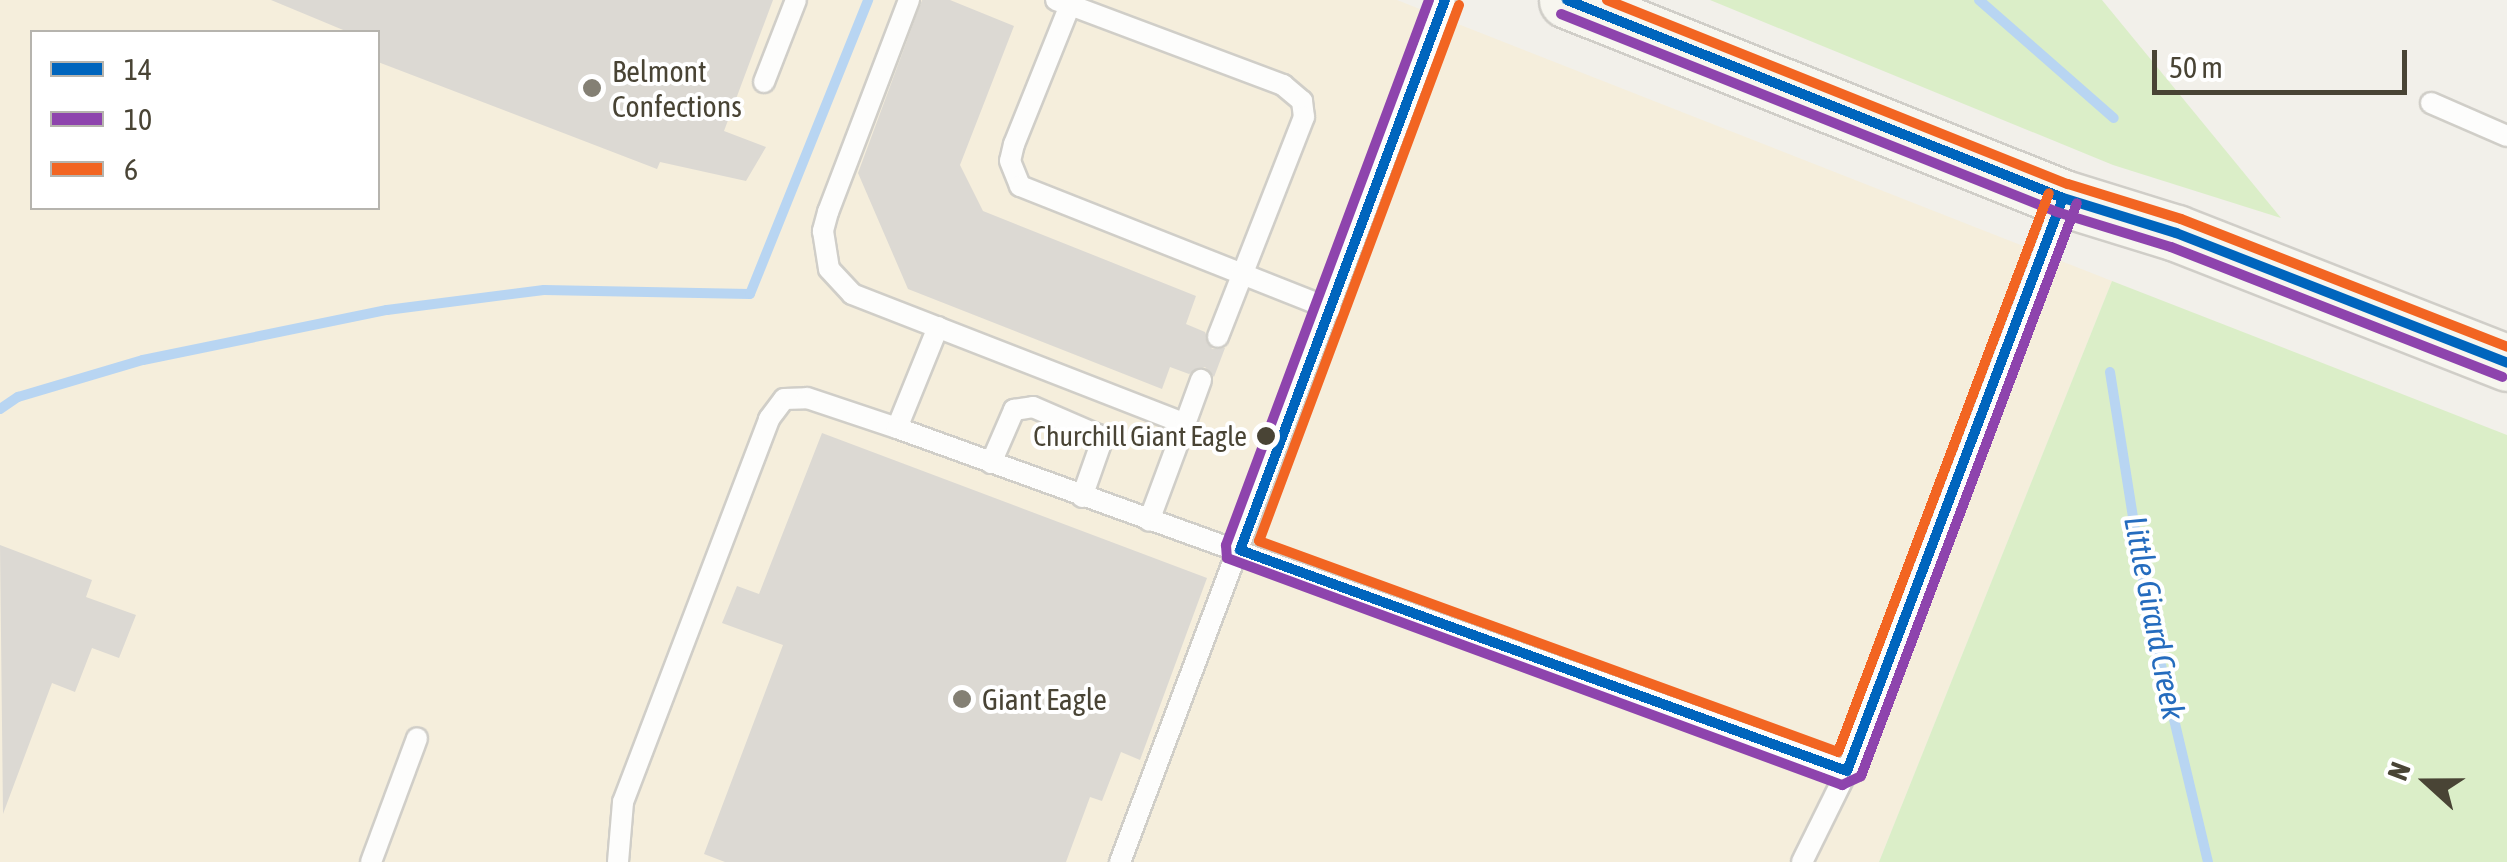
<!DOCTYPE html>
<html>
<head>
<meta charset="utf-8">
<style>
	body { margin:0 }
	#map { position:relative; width:2507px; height:862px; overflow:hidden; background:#f2f0ea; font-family:"Asap Condensed",sans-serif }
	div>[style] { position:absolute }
	.commercial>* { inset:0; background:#f5eedc }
	.green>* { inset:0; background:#dbeec8 }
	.stream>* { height:10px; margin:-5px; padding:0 5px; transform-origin:5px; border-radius:5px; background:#b8d5f2 }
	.building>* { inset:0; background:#dcd9d3 }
	.roads { filter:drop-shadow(2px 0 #d0cec8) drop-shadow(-2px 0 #d0cec8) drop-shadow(0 2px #d0cec8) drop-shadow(0 -2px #d0cec8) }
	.lane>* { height:20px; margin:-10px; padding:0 10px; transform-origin:10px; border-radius:10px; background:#fdfdfc }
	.secondary>* { height:55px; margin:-27.5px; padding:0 27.5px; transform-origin:27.5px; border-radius:27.5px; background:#f7f6ef }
	.bus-1>* { height:10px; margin:-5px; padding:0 5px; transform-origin:5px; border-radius:5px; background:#0065bd }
	.bus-2>* { height:10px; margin:-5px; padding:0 5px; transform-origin:5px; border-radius:5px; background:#8e44ad }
	.bus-3>* { height:10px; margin:-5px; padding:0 5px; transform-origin:5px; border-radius:5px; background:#f26522 }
	.dots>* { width:28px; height:28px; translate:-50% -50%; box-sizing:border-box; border:5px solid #fff; border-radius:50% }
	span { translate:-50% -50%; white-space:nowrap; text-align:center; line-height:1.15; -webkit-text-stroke:8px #fff; paint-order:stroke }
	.bus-label { font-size:28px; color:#494435 }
	.right { translate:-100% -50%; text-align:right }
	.poi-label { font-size:30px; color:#494435 }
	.left { translate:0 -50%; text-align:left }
	.water-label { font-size:32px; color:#256cbe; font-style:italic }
	.legend { position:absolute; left:30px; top:30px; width:350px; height:180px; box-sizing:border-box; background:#fff; border:2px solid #b6b4ae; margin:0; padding:12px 18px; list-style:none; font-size:30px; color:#494435 }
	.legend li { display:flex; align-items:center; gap:20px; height:50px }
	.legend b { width:50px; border:2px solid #b6b4ae }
	.north { position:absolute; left:2377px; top:732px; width:100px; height:100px; -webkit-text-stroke:8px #fff; paint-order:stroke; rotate:291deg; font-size:28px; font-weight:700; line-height:40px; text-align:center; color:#494435 }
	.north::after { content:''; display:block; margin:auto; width:35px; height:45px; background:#494435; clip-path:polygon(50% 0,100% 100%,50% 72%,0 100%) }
	.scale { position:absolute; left:2152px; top:50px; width:255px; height:45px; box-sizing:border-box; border:5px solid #494435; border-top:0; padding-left:12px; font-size:30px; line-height:35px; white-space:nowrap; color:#494435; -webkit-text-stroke:8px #fff; paint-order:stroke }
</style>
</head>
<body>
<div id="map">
	<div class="commercial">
		<div style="clip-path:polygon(evenodd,0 0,1397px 0,2112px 281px,1879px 862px,0 862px,0 0,32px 32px,378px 32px,378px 208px,32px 208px,32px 32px)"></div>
	</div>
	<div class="green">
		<div style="clip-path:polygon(1710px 0,2102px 0,2281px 218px,2113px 165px)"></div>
		<div style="clip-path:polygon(2112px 281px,2507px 435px,2507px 862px,1879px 862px)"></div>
	</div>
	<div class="stream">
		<div style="left:1979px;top:0;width:179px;rotate:41.2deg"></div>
		<div style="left:2110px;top:372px;width:237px;rotate:81deg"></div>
		<div style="left:2147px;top:606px;width:263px;rotate:76.6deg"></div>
		<div style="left:0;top:409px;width:22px;rotate:-34deg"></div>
		<div style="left:18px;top:397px;width:130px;rotate:-16.5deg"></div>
		<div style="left:143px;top:360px;width:249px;rotate:-11.6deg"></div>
		<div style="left:387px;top:310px;width:158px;rotate:-7.3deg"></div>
		<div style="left:544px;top:290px;width:206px;rotate:1.1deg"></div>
		<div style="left:750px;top:294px;width:317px;rotate:-68.1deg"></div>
	</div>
	<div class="building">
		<div style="clip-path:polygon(271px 0,773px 0,724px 131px,766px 147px,746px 181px,660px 162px,657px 169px,378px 62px,378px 32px,348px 32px)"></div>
		<div style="clip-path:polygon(922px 0,950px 0,1014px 26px,960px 165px,983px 211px,1196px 296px,1186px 324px,1205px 332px,1212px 349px,1225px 348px,1214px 377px,1205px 367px,1189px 374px,1170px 367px,1162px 389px,908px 289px,858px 173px)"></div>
		<div style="clip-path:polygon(822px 433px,1207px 578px,1140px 760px,1121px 752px,1102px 801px,1090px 797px,1066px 862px,725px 862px,704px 854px,783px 645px,722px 623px,737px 586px,759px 594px)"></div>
		<div style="clip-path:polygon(0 545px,92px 580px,86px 597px,136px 615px,119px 658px,92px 648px,75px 692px,52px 683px,3px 814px)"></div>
	</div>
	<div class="roads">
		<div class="lane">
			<div style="left:909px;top:0;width:227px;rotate:110.9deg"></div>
			<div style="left:828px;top:212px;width:20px;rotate:105deg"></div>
			<div style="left:823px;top:231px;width:38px;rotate:81deg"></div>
			<div style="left:829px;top:269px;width:34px;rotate:47deg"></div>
			<div style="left:852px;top:294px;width:357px;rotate:21.3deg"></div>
			<div style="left:1185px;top:424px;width:103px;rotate:110.4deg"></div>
			<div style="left:1056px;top:0;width:15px;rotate:20deg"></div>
			<div style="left:1070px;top:5px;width:150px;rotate:111.9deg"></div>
			<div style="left:1014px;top:144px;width:17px;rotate:103deg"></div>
			<div style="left:1010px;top:161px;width:27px;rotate:68deg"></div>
			<div style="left:1020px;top:186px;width:334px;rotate:21.6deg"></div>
			<div style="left:1070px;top:5px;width:228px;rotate:20.6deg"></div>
			<div style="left:1283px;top:85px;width:25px;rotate:40deg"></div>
			<div style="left:1302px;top:101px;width:16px;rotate:83deg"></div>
			<div style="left:1304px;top:117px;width:236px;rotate:111.4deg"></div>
			<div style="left:764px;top:82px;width:88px;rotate:-68.7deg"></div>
			<div style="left:2431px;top:103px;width:83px;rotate:23.5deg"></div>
			<div style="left:1185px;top:424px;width:47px;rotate:-70deg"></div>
			<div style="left:897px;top:428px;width:109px;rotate:-67.9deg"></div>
			<div style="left:991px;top:463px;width:58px;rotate:-66.5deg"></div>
			<div style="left:1014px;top:410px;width:19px;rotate:-9deg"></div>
			<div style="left:1033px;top:407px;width:71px;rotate:23.3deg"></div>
			<div style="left:1098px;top:435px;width:11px;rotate:80deg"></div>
			<div style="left:1100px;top:446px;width:54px;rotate:109.4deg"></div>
			<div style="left:371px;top:862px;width:132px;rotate:-69.6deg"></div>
			<div style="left:618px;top:862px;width:60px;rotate:-85.2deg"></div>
			<div style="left:623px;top:802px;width:410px;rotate:-69.1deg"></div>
			<div style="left:769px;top:419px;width:25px;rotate:-53deg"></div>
			<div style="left:784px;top:399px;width:23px;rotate:-2deg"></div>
			<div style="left:807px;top:398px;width:95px;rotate:18.4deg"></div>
			<div style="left:897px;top:428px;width:1010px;rotate:19.85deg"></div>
			<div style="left:1120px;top:862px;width:921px;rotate:-69.34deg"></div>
			<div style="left:1802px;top:862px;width:102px;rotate:-63.7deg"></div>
			<div style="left:1847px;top:771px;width:610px;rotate:-69.28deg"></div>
		</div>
		<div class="secondary">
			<div style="left:1567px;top:0;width:534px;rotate:21.76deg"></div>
			<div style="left:2063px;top:198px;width:118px;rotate:17.2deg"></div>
			<div style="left:2176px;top:233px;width:356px;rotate:21.4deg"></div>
		</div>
	</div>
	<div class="bus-1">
		<div style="left:1445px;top:0;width:587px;rotate:110.44deg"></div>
		<div style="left:1240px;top:550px;width:646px;rotate:20.01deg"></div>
		<div style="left:1847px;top:771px;width:612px;rotate:-69.35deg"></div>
		<div style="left:1567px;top:0;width:534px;rotate:21.76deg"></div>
		<div style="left:2063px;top:198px;width:118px;rotate:17.2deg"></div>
		<div style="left:2176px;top:233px;width:356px;rotate:21.4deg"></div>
	</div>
	<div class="bus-2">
		<div style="left:1429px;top:0;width:582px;rotate:110.43deg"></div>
		<div style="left:1226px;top:545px;width:13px;rotate:86deg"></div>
		<div style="left:1227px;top:558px;width:656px;rotate:20.26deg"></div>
		<div style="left:1842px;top:785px;width:21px;rotate:-25deg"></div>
		<div style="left:1861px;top:776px;width:612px;rotate:-69.35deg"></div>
		<div style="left:1561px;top:14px;width:534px;rotate:21.76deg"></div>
		<div style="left:2057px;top:212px;width:119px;rotate:17.1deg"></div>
		<div style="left:2171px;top:247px;width:356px;rotate:21.4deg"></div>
	</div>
	<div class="bus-3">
		<div style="left:1607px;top:0;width:496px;rotate:21.8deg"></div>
		<div style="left:2068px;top:184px;width:118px;rotate:17.2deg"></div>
		<div style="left:2181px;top:219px;width:350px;rotate:21.4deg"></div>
		<div style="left:1459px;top:5px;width:572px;rotate:110.46deg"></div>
		<div style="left:1259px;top:541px;width:616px;rotate:20.02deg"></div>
		<div style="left:1838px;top:752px;width:597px;rotate:-69.32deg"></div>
	</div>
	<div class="dots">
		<div style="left:592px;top:88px;background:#848074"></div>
		<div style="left:1266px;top:436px;background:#494435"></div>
		<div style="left:962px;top:699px;background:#848074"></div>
	</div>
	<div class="bus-label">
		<span class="right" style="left:1247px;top:436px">Churchill Giant Eagle</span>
	</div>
	<div class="poi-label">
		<span class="left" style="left:612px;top:88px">Belmont<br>Confections</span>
		<span class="left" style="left:982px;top:699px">Giant Eagle</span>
	</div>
	<div class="water-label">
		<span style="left:2154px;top:618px;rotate:79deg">Little Girard Creek</span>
	</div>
	<ul class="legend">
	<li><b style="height:12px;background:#0065bd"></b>14</li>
	<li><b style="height:12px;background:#8e44ad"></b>10</li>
	<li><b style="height:12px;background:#f26522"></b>6</li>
	</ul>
	<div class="north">N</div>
	<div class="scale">50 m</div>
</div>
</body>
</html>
